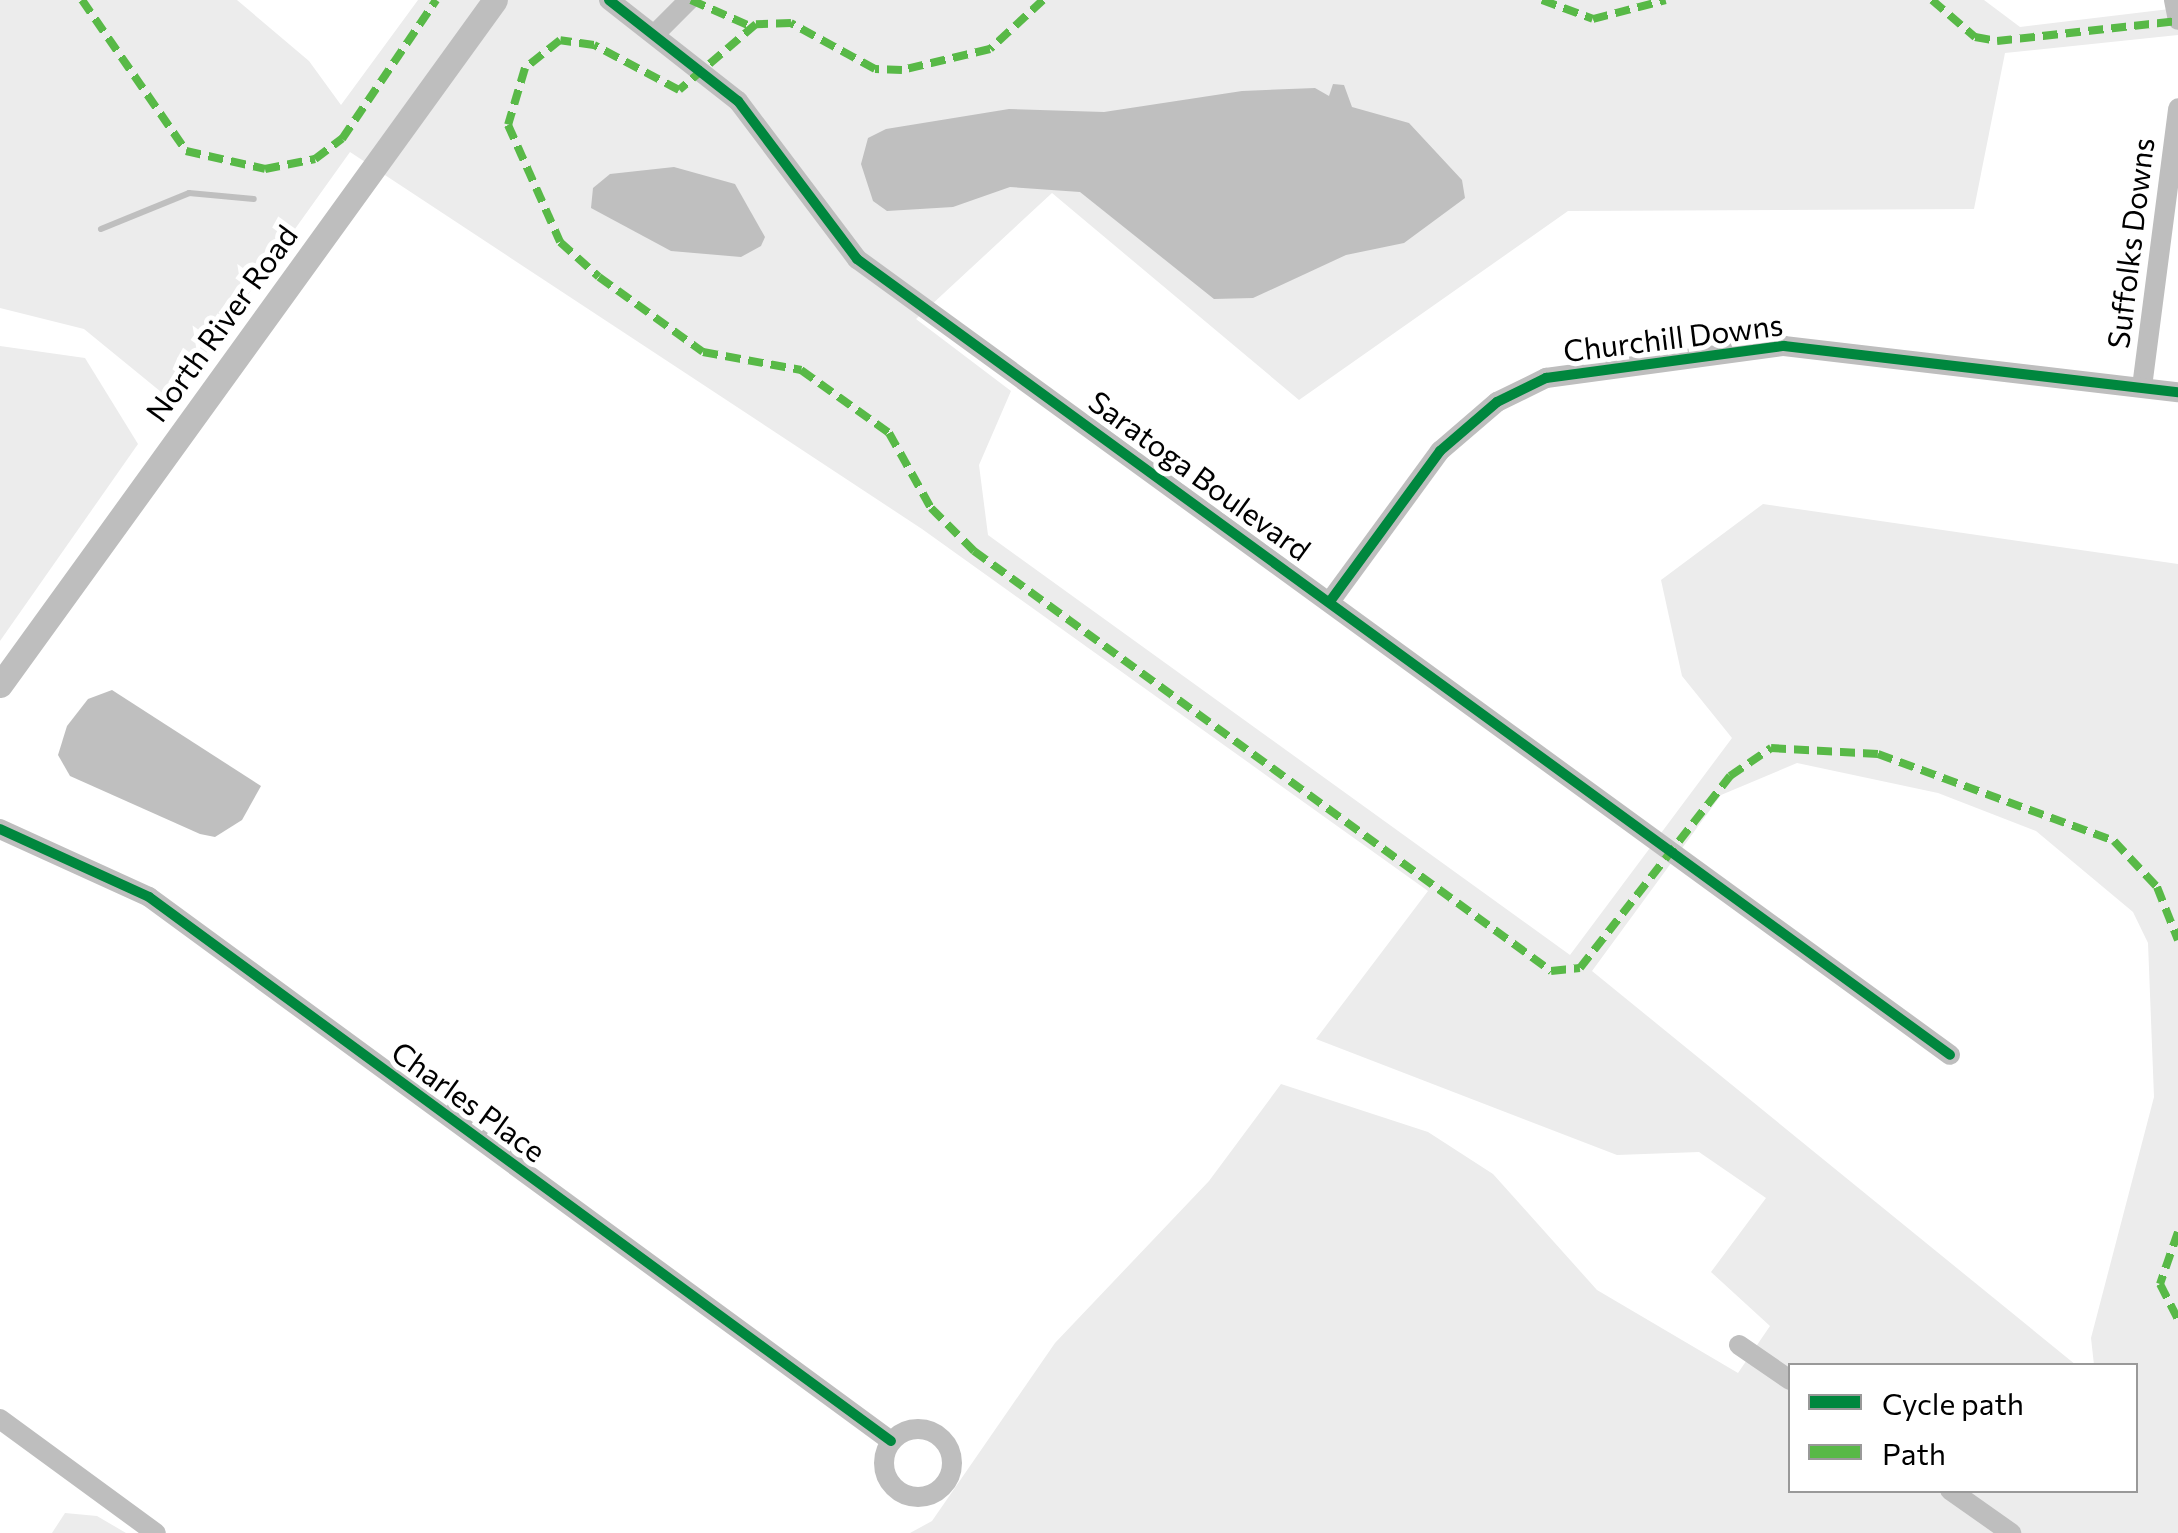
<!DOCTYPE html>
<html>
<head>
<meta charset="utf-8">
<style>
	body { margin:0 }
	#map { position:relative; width:2178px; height:1533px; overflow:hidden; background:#fff; font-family:Commissioner,sans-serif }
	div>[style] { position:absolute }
	.green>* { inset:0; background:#ececec }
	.water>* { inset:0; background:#bfbfbf }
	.stream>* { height:6px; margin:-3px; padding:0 3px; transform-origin:3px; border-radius:3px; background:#bfbfbf }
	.minor>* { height:20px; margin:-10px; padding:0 10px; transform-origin:10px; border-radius:10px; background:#bebebe }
	.minor>.ring { margin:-10px; padding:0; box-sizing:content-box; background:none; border:20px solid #bebebe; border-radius:50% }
	.tertiary>* { height:25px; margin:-12.5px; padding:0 12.5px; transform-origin:12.5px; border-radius:12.5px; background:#bebebe }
	.quiet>* { height:8px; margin-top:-4px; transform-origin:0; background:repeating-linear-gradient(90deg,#58b947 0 15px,transparent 0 23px) }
	.cycleway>* { height:10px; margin:-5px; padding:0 5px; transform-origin:5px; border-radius:5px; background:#00873e }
	span { translate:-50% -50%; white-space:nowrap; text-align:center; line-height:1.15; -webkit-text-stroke:10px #fff; paint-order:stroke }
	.street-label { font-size:30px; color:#000 }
	.legend { position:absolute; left:1788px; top:1363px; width:350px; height:130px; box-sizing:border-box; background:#fff; border:2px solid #999; margin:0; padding:12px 18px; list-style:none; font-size:30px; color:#000 }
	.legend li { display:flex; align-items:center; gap:20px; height:50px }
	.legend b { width:50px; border:2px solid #999 }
</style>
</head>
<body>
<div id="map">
	<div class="green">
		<div style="clip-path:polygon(evenodd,0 0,237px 0,309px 61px,341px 105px,418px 0,1984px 0,2020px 27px,2178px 8px,2178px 35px,2005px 53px,1974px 209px,1568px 211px,1299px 400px,1052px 193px,916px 319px,1011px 391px,979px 465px,988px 535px,1570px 955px,1732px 738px,1682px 676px,1661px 580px,1763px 504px,2178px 564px,2178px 1533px,910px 1533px,932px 1521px,1055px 1343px,1209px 1181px,1281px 1084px,1428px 1132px,1493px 1174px,1597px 1290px,1738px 1373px,1770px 1326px,1711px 1272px,1766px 1198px,1699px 1152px,1617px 1155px,1316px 1039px,1428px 891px,922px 529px,350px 152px,187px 380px,166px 396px,84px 329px,0 308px,0 0,1797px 763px,1938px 793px,2036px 831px,2133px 912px,2148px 943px,2154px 1097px,2091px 1338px,2094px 1365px,2136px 1366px,2136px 1490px,1790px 1490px,1790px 1366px,2076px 1365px,1592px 971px,1721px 795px,1797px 763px)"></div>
		<div style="clip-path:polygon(0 346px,85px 358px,138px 444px,0 641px)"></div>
		<div style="clip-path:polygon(65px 1513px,97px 1516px,126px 1533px,52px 1533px)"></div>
	</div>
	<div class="water">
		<div style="clip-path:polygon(1333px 84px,1344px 85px,1352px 107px,1409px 123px,1462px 180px,1465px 198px,1404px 243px,1346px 255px,1253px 298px,1214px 299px,1080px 192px,1010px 187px,953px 207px,887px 211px,873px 201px,861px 164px,868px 138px,886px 129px,1009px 109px,1104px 112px,1242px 91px,1315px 88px,1329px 96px)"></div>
		<div style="clip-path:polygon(674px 167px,735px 184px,765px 237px,761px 246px,741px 257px,671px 251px,591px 208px,593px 188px,610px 174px)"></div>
		<div style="clip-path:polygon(112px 690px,261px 786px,242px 820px,215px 837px,200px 834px,70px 776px,58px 755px,67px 726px,88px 699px)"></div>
	</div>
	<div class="stream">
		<div style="left:101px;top:229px;width:95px;rotate:-22.2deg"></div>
		<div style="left:189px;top:193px;width:65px;rotate:5.3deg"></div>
	</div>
	<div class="minor">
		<div style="left:609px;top:0;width:164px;rotate:38.1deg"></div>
		<div style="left:738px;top:101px;width:198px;rotate:53deg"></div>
		<div style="left:857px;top:259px;width:1352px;rotate:36.06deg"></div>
		<div style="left:2174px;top:0;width:20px;rotate:79deg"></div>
		<div style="left:656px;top:33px;width:47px;rotate:-45deg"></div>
		<div style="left:2142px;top:387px;width:281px;rotate:-82.6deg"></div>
		<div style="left:1331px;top:600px;width:185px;rotate:-53.8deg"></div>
		<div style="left:1440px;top:451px;width:75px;rotate:-40.7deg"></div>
		<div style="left:1497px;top:402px;width:55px;rotate:-26.1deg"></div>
		<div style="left:1546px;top:378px;width:240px;rotate:-7.7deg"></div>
		<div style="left:1784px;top:346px;width:397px;rotate:6.7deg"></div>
		<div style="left:0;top:829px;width:164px;rotate:24.5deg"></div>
		<div style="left:149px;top:897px;width:920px;rotate:36.25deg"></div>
		<div style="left:1739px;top:1345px;width:62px;rotate:34.5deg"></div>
		<div style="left:0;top:1419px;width:193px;rotate:36.2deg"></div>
		<div class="ring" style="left:884px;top:1429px;width:48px;height:48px"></div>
		<div style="left:1950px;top:1490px;width:75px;rotate:35.2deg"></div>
	</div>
	<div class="tertiary">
		<div style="left:0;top:685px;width:845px;rotate:-54.15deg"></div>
	</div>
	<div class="quiet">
		<div style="left:82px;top:0;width:183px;rotate:55.4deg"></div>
		<div style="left:186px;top:151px;width:81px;rotate:12.8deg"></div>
		<div style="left:265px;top:169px;width:51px;rotate:-11.3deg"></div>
		<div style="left:315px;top:159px;width:34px;rotate:-37deg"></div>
		<div style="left:342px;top:139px;width:168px;rotate:-55.9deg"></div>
		<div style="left:691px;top:0;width:64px;rotate:23.8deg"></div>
		<div style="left:1043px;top:0;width:72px;rotate:137.2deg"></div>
		<div style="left:990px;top:49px;width:90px;rotate:166.6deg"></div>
		<div style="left:902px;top:70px;width:27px;rotate:-178deg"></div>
		<div style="left:875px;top:69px;width:96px;rotate:-151.3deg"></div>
		<div style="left:791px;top:23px;width:35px;rotate:178deg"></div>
		<div style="left:756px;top:24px;width:101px;rotate:139.4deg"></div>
		<div style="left:679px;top:90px;width:96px;rotate:-152.1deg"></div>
		<div style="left:594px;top:45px;width:34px;rotate:-172deg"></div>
		<div style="left:560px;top:40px;width:45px;rotate:141.3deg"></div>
		<div style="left:525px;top:68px;width:59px;rotate:106.6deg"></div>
		<div style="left:508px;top:125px;width:128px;rotate:66deg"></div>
		<div style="left:560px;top:242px;width:52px;rotate:41.9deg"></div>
		<div style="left:599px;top:277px;width:128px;rotate:35.8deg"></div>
		<div style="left:703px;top:352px;width:100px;rotate:10.4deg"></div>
		<div style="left:801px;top:370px;width:108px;rotate:35.6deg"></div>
		<div style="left:889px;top:433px;width:86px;rotate:60.8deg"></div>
		<div style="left:931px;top:508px;width:61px;rotate:45deg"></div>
		<div style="left:974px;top:551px;width:714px;rotate:36.05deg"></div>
		<div style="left:1551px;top:971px;width:29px;rotate:-6deg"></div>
		<div style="left:1580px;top:968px;width:244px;rotate:-52deg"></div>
		<div style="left:1730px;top:776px;width:50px;rotate:-34.3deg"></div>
		<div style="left:1771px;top:748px;width:107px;rotate:3.2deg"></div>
		<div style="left:1878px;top:754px;width:252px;rotate:20.2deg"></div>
		<div style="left:2114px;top:841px;width:63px;rotate:46.9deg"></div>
		<div style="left:2157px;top:887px;width:57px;rotate:68.4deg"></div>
		<div style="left:1542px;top:0;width:54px;rotate:20.4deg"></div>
		<div style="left:1593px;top:19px;width:75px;rotate:-14.6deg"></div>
		<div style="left:1932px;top:0;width:57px;rotate:40.7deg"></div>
		<div style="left:1975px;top:37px;width:22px;rotate:10deg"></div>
		<div style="left:1997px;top:41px;width:182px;rotate:-6.3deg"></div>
		<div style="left:2178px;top:1232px;width:55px;rotate:109.1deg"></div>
		<div style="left:2160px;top:1284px;width:39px;rotate:63deg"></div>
	</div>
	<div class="cycleway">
		<div style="left:609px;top:0;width:164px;rotate:38.1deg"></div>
		<div style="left:738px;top:101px;width:198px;rotate:53deg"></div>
		<div style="left:857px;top:259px;width:1352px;rotate:36.06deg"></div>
		<div style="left:1331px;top:600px;width:185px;rotate:-53.8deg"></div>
		<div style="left:1440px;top:451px;width:75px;rotate:-40.7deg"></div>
		<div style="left:1497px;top:402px;width:55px;rotate:-26.1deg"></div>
		<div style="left:1546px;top:378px;width:240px;rotate:-7.7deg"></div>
		<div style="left:1784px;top:346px;width:397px;rotate:6.7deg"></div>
		<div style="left:0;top:829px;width:164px;rotate:24.5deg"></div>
		<div style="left:149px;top:897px;width:920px;rotate:36.25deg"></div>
	</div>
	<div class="street-label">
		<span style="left:2130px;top:243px;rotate:-83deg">Suffolks Downs</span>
		<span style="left:221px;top:323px;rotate:-54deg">North River Road</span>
		<span style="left:1673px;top:337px;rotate:-7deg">Churchill Downs</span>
		<span style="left:1200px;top:475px;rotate:36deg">Saratoga Boulevard</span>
		<span style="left:469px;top:1101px;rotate:36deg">Charles Place</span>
	</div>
	<ul class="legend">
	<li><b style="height:12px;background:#00873e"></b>Cycle path</li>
	<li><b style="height:12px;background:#58b947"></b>Path</li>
	</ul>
</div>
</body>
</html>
